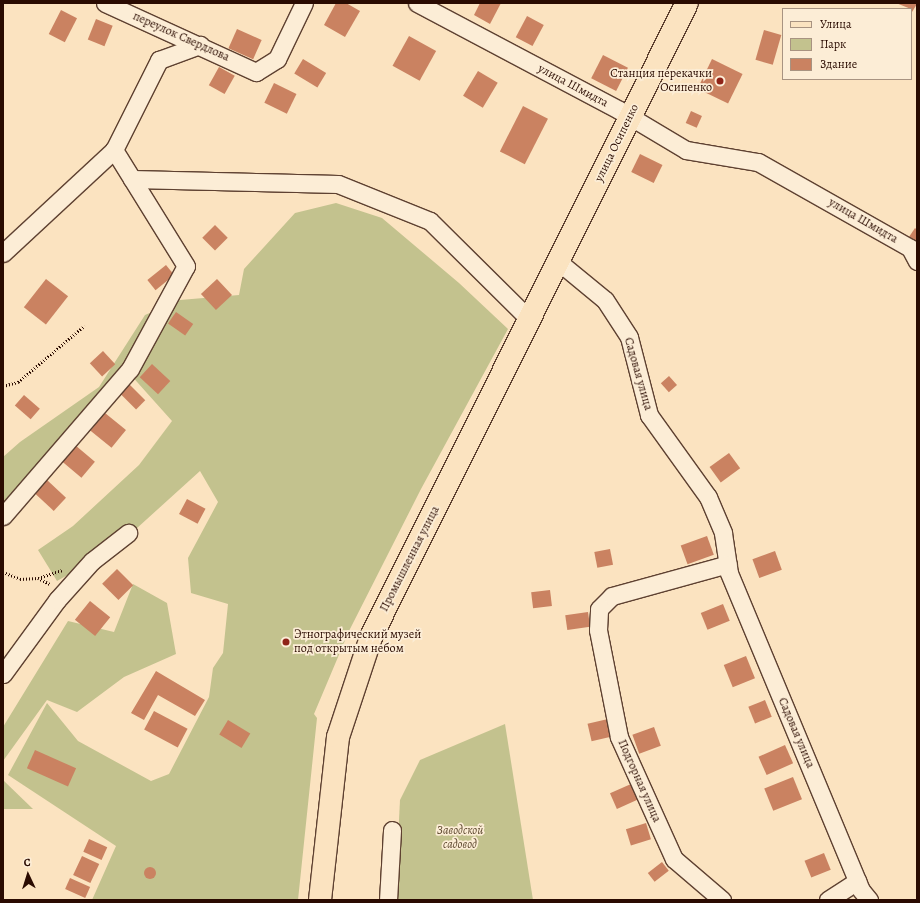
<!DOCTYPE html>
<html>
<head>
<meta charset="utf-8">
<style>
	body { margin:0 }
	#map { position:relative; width:920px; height:903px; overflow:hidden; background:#fbe3c0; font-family:Alegreya,serif }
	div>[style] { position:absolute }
	.green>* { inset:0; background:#c3c28e }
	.building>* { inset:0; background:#ca8261; transform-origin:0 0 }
	.round { border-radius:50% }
	.path>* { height:2.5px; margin-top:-1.25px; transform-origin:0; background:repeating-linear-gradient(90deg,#2a0b01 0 1px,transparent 0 3px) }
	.roads { filter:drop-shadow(1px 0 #5e4131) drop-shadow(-1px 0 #5e4131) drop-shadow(0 1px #5e4131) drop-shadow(0 -1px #5e4131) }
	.minor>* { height:17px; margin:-8.5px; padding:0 8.5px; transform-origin:8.5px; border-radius:8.5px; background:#fcedd6 }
	.major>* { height:22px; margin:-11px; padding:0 11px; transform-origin:11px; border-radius:11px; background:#fbe3c0 }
	.dots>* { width:11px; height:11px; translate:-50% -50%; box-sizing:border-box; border:2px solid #fcedd6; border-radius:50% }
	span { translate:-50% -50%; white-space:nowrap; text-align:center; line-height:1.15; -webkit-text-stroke:3.5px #fcedd6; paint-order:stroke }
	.street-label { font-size:12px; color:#2a0b01 }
	.poi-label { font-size:12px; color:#2a0b01 }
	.right { translate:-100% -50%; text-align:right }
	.left { translate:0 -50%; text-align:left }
	.park-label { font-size:12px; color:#604b32; font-style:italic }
	.frame { position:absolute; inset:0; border:4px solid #2a0b01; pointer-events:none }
	.legend { position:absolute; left:782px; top:8px; width:130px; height:72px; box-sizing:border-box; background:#fcedd6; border:1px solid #a89381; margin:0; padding:5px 7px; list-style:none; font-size:12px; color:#2a0b01 }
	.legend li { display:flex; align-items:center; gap:8px; height:20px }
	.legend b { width:20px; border:1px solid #a89381 }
	.north { position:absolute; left:8px; top:855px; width:40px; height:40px; -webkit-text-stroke:3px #fcedd6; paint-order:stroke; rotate:356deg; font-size:11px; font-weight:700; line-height:16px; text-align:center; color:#2a0b01 }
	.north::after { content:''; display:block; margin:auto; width:14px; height:18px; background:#2a0b01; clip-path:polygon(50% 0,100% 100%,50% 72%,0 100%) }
</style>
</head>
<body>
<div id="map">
	<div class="green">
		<div style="clip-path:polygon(336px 203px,382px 218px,459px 283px,508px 329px,421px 489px,349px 631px,314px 714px,317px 718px,298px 900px,92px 900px,116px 846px,8px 775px,47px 703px,78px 741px,151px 781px,169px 774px,209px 697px,213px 668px,223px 653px,228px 604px,191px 593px,188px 558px,218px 502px,200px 471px,115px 548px,57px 581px,38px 550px,73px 526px,139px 465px,172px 421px,129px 373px,3px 512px,3px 457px,20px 442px,99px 387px,145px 315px,180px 300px,239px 295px,244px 269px,295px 213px)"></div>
		<div style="clip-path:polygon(133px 584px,167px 603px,176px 654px,124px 677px,77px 712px,47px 700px,3px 761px,3px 727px,68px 621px,114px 632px)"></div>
		<div style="clip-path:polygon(505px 724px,533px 900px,395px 900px,400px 800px,420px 760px)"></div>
		<div style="clip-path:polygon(3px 780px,33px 809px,3px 809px)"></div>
	</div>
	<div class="building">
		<div style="clip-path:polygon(336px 3px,346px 3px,360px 11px,345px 37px,324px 25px)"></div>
		<div style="clip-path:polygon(480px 3px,501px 3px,490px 24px,474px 15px)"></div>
		<div style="clip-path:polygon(896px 3px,917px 3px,917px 4px,912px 12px,911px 9px)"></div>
		<div style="left:61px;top:10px;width:18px;height:27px;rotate:27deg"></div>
		<div style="left:527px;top:16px;width:19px;height:24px;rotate:28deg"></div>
		<div style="left:96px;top:19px;width:18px;height:22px;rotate:22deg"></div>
		<div style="left:237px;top:29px;width:27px;height:21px;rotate:24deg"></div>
		<div style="left:764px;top:30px;width:18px;height:31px;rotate:16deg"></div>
		<div style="left:409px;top:36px;width:31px;height:34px;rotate:29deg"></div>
		<div style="left:603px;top:55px;width:28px;height:26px;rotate:27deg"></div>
		<div style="left:303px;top:59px;width:27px;height:17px;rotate:31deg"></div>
		<div style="left:712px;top:59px;width:34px;height:33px;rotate:26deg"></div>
		<div style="left:219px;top:67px;width:18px;height:21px;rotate:29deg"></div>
		<div style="left:478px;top:71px;width:23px;height:29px;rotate:31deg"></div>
		<div style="left:274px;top:83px;width:25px;height:22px;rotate:26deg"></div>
		<div style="left:523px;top:106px;width:28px;height:51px;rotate:27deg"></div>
		<div style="left:691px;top:111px;width:12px;height:13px;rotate:24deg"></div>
		<div style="left:640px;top:154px;width:25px;height:20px;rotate:26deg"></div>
		<div style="left:215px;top:225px;width:18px;height:18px;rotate:45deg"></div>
		<div style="clip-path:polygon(915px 228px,917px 230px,917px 243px,909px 237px)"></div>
		<div style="left:166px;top:265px;width:13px;height:24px;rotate:51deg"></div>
		<div style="left:46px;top:279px;width:28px;height:36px;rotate:38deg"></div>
		<div style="left:217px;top:279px;width:22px;height:22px;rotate:47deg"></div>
		<div style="left:176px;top:312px;width:21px;height:14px;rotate:35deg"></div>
		<div style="left:103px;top:351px;width:18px;height:18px;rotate:47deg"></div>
		<div style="left:152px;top:364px;width:25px;height:18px;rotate:43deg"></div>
		<div style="left:669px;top:376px;width:12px;height:11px;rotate:48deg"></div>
		<div style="left:129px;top:384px;width:23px;height:13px;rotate:45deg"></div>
		<div style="left:24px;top:395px;width:21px;height:14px;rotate:41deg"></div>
		<div style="left:105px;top:413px;width:27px;height:23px;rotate:39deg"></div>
		<div style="left:75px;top:445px;width:26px;height:21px;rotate:40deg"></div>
		<div style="left:729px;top:453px;width:19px;height:24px;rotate:54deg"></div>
		<div style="left:47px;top:480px;width:26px;height:18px;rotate:43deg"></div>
		<div style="left:187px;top:499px;width:21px;height:17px;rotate:28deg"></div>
		<div style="left:707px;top:536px;width:20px;height:28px;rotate:70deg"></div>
		<div style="left:610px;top:549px;width:16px;height:16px;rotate:79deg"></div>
		<div style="left:775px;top:551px;width:20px;height:24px;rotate:70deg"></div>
		<div style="left:117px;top:569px;width:23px;height:21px;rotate:45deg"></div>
		<div style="left:550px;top:590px;width:16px;height:19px;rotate:83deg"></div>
		<div style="left:90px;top:601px;width:26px;height:24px;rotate:39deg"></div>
		<div style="left:723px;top:604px;width:18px;height:24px;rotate:68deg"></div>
		<div style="left:588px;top:612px;width:15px;height:23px;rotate:82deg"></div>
		<div style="left:746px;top:656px;width:24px;height:24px;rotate:68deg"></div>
		<div style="clip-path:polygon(156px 671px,205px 700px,195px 716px,158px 695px,144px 720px,131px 713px)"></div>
		<div style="left:765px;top:700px;width:18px;height:18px;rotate:68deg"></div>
		<div style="left:154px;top:711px;width:38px;height:21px;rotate:28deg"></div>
		<div style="left:608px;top:719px;width:18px;height:21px;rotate:77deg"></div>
		<div style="left:228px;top:720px;width:26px;height:17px;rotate:31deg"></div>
		<div style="left:654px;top:727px;width:20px;height:23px;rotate:70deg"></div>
		<div style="left:785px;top:745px;width:20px;height:29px;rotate:66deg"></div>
		<div style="left:35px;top:750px;width:45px;height:20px;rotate:24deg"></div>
		<div style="left:793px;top:777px;width:24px;height:31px;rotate:68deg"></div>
		<div style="left:631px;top:784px;width:17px;height:23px;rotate:66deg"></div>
		<div style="left:646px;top:823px;width:17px;height:21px;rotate:73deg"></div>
		<div style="left:89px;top:839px;width:20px;height:14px;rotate:24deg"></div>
		<div style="left:824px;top:853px;width:18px;height:21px;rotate:68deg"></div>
		<div style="left:82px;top:856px;width:19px;height:21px;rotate:25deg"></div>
		<div style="left:662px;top:862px;width:11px;height:18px;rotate:52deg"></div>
		<div class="round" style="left:144px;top:867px;width:12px;height:12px"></div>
		<div style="left:70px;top:878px;width:22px;height:12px;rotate:24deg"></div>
	</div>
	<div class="path">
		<div style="left:3px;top:386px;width:16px;rotate:-15deg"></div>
		<div style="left:18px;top:382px;width:87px;rotate:-40.3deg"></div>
		<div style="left:3px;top:572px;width:18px;rotate:22deg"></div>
		<div style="left:20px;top:579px;width:18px;rotate:-3deg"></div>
		<div style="left:38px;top:578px;width:13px;rotate:27deg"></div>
		<div style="left:38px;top:578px;width:25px;rotate:-18deg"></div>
	</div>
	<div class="roads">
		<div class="minor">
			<div style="left:105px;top:3px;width:166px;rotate:24.6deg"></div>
			<div style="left:256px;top:72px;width:25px;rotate:-32deg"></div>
			<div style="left:277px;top:59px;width:62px;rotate:-64.3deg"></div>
			<div style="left:417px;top:3px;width:229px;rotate:27.9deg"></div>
			<div style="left:619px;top:110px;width:78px;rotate:30.8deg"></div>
			<div style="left:686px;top:150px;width:73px;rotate:9.5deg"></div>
			<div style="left:758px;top:162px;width:175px;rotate:29.5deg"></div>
			<div style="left:910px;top:248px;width:15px;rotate:62deg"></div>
			<div style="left:132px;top:179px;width:206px;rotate:1.4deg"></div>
			<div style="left:338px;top:184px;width:99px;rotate:21.9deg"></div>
			<div style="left:430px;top:221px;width:141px;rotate:44.7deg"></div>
			<div style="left:3px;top:253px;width:151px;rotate:-42.9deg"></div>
			<div style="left:114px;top:150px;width:101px;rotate:-63.4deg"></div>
			<div style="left:159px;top:60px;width:44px;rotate:-20.1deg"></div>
			<div style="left:560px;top:263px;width:58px;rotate:39.4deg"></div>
			<div style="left:605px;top:300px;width:44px;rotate:57deg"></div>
			<div style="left:629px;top:337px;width:81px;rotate:75.6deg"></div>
			<div style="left:649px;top:415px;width:101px;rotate:54.3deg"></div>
			<div style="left:708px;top:497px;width:39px;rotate:67deg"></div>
			<div style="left:723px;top:533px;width:40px;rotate:81.5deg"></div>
			<div style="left:729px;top:573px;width:343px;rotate:67.4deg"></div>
			<div style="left:861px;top:890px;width:13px;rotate:51deg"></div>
			<div style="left:3px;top:516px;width:194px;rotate:-49.2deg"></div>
			<div style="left:130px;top:369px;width:117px;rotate:-61.5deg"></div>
			<div style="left:186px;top:266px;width:137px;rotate:-121.8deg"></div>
			<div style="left:3px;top:674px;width:92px;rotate:-53.9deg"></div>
			<div style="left:57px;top:600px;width:52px;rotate:-48.1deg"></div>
			<div style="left:92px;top:561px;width:46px;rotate:-37.9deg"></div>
			<div style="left:388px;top:900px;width:70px;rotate:-86.7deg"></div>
			<div style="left:722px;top:900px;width:63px;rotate:-139.5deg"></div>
			<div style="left:674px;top:859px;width:134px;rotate:-114.3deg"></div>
			<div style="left:619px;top:737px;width:109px;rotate:-101.1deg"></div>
			<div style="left:598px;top:630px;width:21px;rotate:-87deg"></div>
			<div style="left:599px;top:609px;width:18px;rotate:-45deg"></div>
			<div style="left:612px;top:596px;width:120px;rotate:-15.4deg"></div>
			<div style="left:828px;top:900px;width:35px;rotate:-33deg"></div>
		</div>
		<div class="major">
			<div style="left:320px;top:900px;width:164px;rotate:-83.7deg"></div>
			<div style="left:338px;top:737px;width:105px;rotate:-71.7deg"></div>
			<div style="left:371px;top:637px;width:708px;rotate:-63.51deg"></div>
		</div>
	</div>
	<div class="dots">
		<div style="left:720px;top:81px;background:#8f2418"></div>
		<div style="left:286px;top:642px;background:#8f2418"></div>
	</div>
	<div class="street-label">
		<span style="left:181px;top:37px;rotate:24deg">переулок Свердлова</span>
		<span style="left:573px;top:86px;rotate:28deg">улица Шмидта</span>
		<span style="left:617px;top:143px;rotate:-64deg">улица Осипенко</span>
		<span style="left:863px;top:221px;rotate:30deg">улица Шмидта</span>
		<span style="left:638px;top:374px;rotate:74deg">Садовая улица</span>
		<span style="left:410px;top:559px;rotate:-63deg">Промышленная улица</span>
		<span style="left:796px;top:733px;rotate:67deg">Садовая улица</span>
		<span style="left:639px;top:781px;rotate:66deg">Подгорная улица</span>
	</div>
	<div class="poi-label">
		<span class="right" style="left:712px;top:81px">Станция перекачки<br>Осипенко</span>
		<span class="left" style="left:294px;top:642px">Этнографический музей<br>под открытым небом</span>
	</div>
	<div class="park-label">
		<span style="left:460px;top:838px">Заводской<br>садовод</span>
	</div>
	<div class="frame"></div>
	<ul class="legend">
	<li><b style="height:5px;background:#fbe3c0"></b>Улица</li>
	<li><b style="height:11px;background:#c3c28e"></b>Парк</li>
	<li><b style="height:11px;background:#ca8261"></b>Здание</li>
	</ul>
	<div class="north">С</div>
</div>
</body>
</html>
